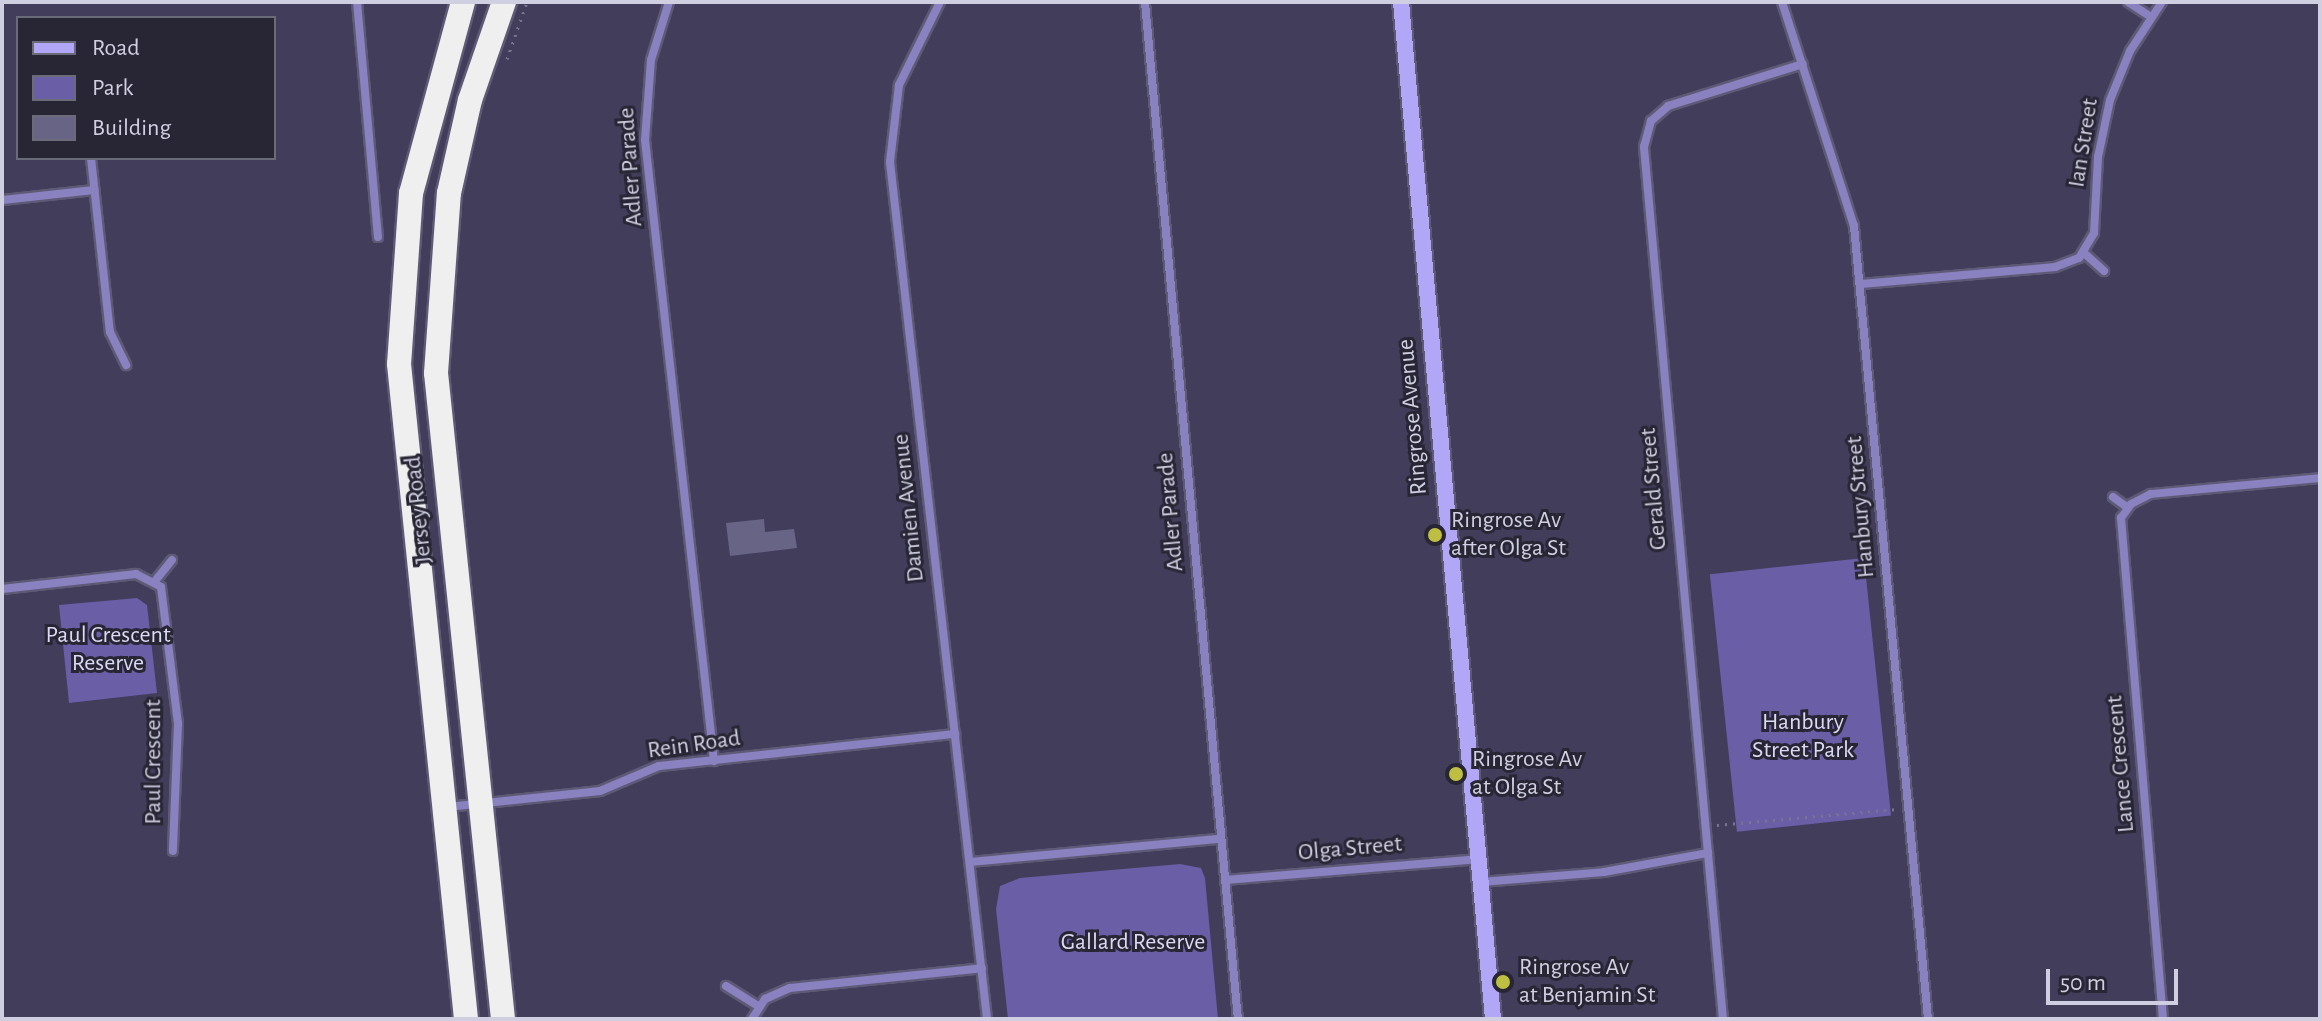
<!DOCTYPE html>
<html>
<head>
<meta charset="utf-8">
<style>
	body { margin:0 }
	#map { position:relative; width:2322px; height:1021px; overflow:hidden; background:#413d5b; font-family:"Alegreya Sans",sans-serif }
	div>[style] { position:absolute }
	.green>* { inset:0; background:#6a5ea7; transform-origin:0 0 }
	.building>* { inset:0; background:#686485 }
	.path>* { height:3px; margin-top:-1.5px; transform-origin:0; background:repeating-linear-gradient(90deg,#78768f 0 2px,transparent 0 8px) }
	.roads { filter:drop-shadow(2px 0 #5e5a76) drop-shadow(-2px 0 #5e5a76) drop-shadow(0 2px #5e5a76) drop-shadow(0 -2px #5e5a76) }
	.street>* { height:8px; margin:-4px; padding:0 4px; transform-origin:4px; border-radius:4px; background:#8a81c0 }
	.secondary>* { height:16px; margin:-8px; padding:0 8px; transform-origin:8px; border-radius:8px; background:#b2a7f7 }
	.highway>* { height:24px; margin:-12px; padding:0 12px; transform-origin:12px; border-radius:12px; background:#efefef }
	.dots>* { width:22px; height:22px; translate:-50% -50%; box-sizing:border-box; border:4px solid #282634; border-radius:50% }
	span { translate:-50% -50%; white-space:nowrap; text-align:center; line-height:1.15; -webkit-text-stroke:6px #282634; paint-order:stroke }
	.street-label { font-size:24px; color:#d0cfe1 }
	.poi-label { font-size:24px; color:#d0cfe1 }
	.left { translate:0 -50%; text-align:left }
	.park-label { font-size:24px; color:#dbd9f3 }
	.frame { position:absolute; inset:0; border:4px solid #d0cfe1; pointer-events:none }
	.legend { position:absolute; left:16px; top:16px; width:260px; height:144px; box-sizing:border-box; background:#282634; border:2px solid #6b6a79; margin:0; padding:10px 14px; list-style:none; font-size:24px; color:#d0cfe1 }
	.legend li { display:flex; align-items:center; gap:16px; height:40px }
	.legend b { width:40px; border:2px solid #6b6a79 }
	.scale { position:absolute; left:2046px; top:969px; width:132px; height:36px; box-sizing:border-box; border:4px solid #d0cfe1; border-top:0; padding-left:10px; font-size:24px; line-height:28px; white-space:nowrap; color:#d0cfe1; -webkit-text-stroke:6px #282634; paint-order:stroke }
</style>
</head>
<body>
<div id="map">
	<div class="green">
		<div style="left:1864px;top:558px;width:259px;height:155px;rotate:84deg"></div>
		<div style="clip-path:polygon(137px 598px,147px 605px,157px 693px,69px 703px,59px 605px)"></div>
		<div style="clip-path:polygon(1180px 864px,1201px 868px,1205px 878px,1218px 1019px,1008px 1019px,996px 909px,1000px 886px,1020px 878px)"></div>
	</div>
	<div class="building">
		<div style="clip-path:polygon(764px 519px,765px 532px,794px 529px,797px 548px,730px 556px,726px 523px)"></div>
	</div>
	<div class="path">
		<div style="left:507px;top:59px;width:60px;rotate:-70.7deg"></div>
		<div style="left:1717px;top:825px;width:181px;rotate:-5.1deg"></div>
	</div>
	<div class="roads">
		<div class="street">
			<div style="left:357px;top:2px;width:236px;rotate:84.9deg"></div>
			<div style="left:669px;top:2px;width:61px;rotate:107.2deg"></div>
			<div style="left:651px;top:60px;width:80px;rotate:94.3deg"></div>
			<div style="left:645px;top:140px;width:625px;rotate:83.66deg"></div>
			<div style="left:940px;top:2px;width:93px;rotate:116.3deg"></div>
			<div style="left:899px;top:85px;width:78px;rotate:96.7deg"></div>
			<div style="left:890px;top:162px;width:862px;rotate:83.54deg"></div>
			<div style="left:1145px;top:2px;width:1021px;rotate:84.78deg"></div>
			<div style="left:1782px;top:2px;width:235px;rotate:72.2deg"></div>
			<div style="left:1854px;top:226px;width:796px;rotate:84.67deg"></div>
			<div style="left:2128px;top:2px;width:27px;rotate:33deg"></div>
			<div style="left:91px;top:158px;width:175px;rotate:83.8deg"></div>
			<div style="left:110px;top:332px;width:37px;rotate:64deg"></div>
			<div style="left:2px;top:200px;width:93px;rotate:-6.2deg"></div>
			<div style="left:2084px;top:253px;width:27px;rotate:42deg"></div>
			<div style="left:1861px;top:284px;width:195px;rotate:-5deg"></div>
			<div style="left:2055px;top:267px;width:26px;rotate:-21deg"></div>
			<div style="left:2079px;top:258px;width:29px;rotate:-59deg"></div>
			<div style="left:2094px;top:233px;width:76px;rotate:-87deg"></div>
			<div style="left:2098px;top:157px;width:58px;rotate:-78.1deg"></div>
			<div style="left:2110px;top:100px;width:53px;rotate:-67.8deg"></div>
			<div style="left:2130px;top:51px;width:59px;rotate:-56.9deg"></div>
			<div style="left:2113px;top:497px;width:17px;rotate:36deg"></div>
			<div style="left:155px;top:581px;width:27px;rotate:-51deg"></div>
			<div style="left:2px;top:589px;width:135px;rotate:-6.4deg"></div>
			<div style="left:136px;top:574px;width:28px;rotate:27deg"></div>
			<div style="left:161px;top:587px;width:138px;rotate:82.9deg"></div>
			<div style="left:178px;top:724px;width:127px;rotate:92.3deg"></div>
			<div style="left:447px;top:807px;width:154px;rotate:-6deg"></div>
			<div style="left:600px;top:791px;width:64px;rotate:-23deg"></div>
			<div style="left:659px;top:766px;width:298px;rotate:-6.2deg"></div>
			<div style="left:970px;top:862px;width:251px;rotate:-5.3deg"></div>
			<div style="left:1225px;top:880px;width:254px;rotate:-4.7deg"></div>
			<div style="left:1481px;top:882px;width:123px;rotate:-4.6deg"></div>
			<div style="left:1604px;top:872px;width:106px;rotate:-10.4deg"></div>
			<div style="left:726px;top:986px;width:38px;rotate:32deg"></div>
			<div style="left:752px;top:1019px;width:24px;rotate:-57deg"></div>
			<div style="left:765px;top:999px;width:27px;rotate:-24deg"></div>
			<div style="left:790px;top:988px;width:193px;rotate:-5.9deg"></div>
			<div style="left:1723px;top:1019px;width:876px;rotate:-95.18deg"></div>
			<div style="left:1644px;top:147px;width:27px;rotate:-75deg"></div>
			<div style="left:1651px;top:121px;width:23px;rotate:-41deg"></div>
			<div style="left:1668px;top:106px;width:141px;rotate:-17.3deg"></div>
			<div style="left:2163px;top:1019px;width:503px;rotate:-94.79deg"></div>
			<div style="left:2121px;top:518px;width:17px;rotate:-54deg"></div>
			<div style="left:2131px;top:504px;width:22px;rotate:-27deg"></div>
			<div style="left:2151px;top:494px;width:170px;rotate:-5.4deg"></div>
		</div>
		<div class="secondary">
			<div style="left:1401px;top:2px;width:1021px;rotate:84.83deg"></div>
		</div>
		<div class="highway">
			<div style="left:463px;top:2px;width:198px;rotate:105.2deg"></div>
			<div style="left:411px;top:193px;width:171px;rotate:94deg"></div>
			<div style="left:399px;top:364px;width:658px;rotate:84.16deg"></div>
			<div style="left:503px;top:1019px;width:649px;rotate:-95.92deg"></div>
			<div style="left:436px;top:373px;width:180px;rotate:-85.9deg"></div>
			<div style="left:449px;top:193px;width:95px;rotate:-77.3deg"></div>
			<div style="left:470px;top:100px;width:104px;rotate:-70.9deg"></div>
		</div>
	</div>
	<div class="dots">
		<div style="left:1435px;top:535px;background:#bebf42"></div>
		<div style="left:1456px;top:774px;background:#bebf42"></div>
		<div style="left:1503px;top:982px;background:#bebf42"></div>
	</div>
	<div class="street-label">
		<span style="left:2084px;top:143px;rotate:-81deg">Ian Street</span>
		<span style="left:631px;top:167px;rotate:-94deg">Adler Parade</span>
		<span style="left:1413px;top:417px;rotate:-95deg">Ringrose Avenue</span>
		<span style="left:1654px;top:489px;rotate:-95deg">Gerald Street</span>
		<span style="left:1861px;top:507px;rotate:-95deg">Hanbury Street</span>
		<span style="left:909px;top:508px;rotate:-96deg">Damien Avenue</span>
		<span style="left:419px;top:510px;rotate:-96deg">Jersey Road</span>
		<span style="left:1171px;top:512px;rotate:-95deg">Adler Parade</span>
		<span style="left:694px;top:745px;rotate:-8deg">Rein Road</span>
		<span style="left:154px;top:762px;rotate:-90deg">Paul Crescent</span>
		<span style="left:2121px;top:764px;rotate:-95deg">Lance Crescent</span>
		<span style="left:1350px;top:849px;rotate:-5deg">Olga Street</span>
	</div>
	<div class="poi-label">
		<span class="left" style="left:1451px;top:535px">Ringrose Av<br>after Olga St</span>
		<span class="left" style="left:1472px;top:774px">Ringrose Av<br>at Olga St</span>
		<span class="left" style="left:1519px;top:982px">Ringrose Av<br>at Benjamin St</span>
	</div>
	<div class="park-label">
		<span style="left:108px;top:650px">Paul Crescent<br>Reserve</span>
		<span style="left:1803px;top:737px">Hanbury<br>Street Park</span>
		<span style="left:1133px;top:943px">Gallard Reserve</span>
	</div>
	<div class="frame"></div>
	<ul class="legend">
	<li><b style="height:10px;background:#b2a7f7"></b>Road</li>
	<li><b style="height:22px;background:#6a5ea7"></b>Park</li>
	<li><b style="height:22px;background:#686485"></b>Building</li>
	</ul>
	<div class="scale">50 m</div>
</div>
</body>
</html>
